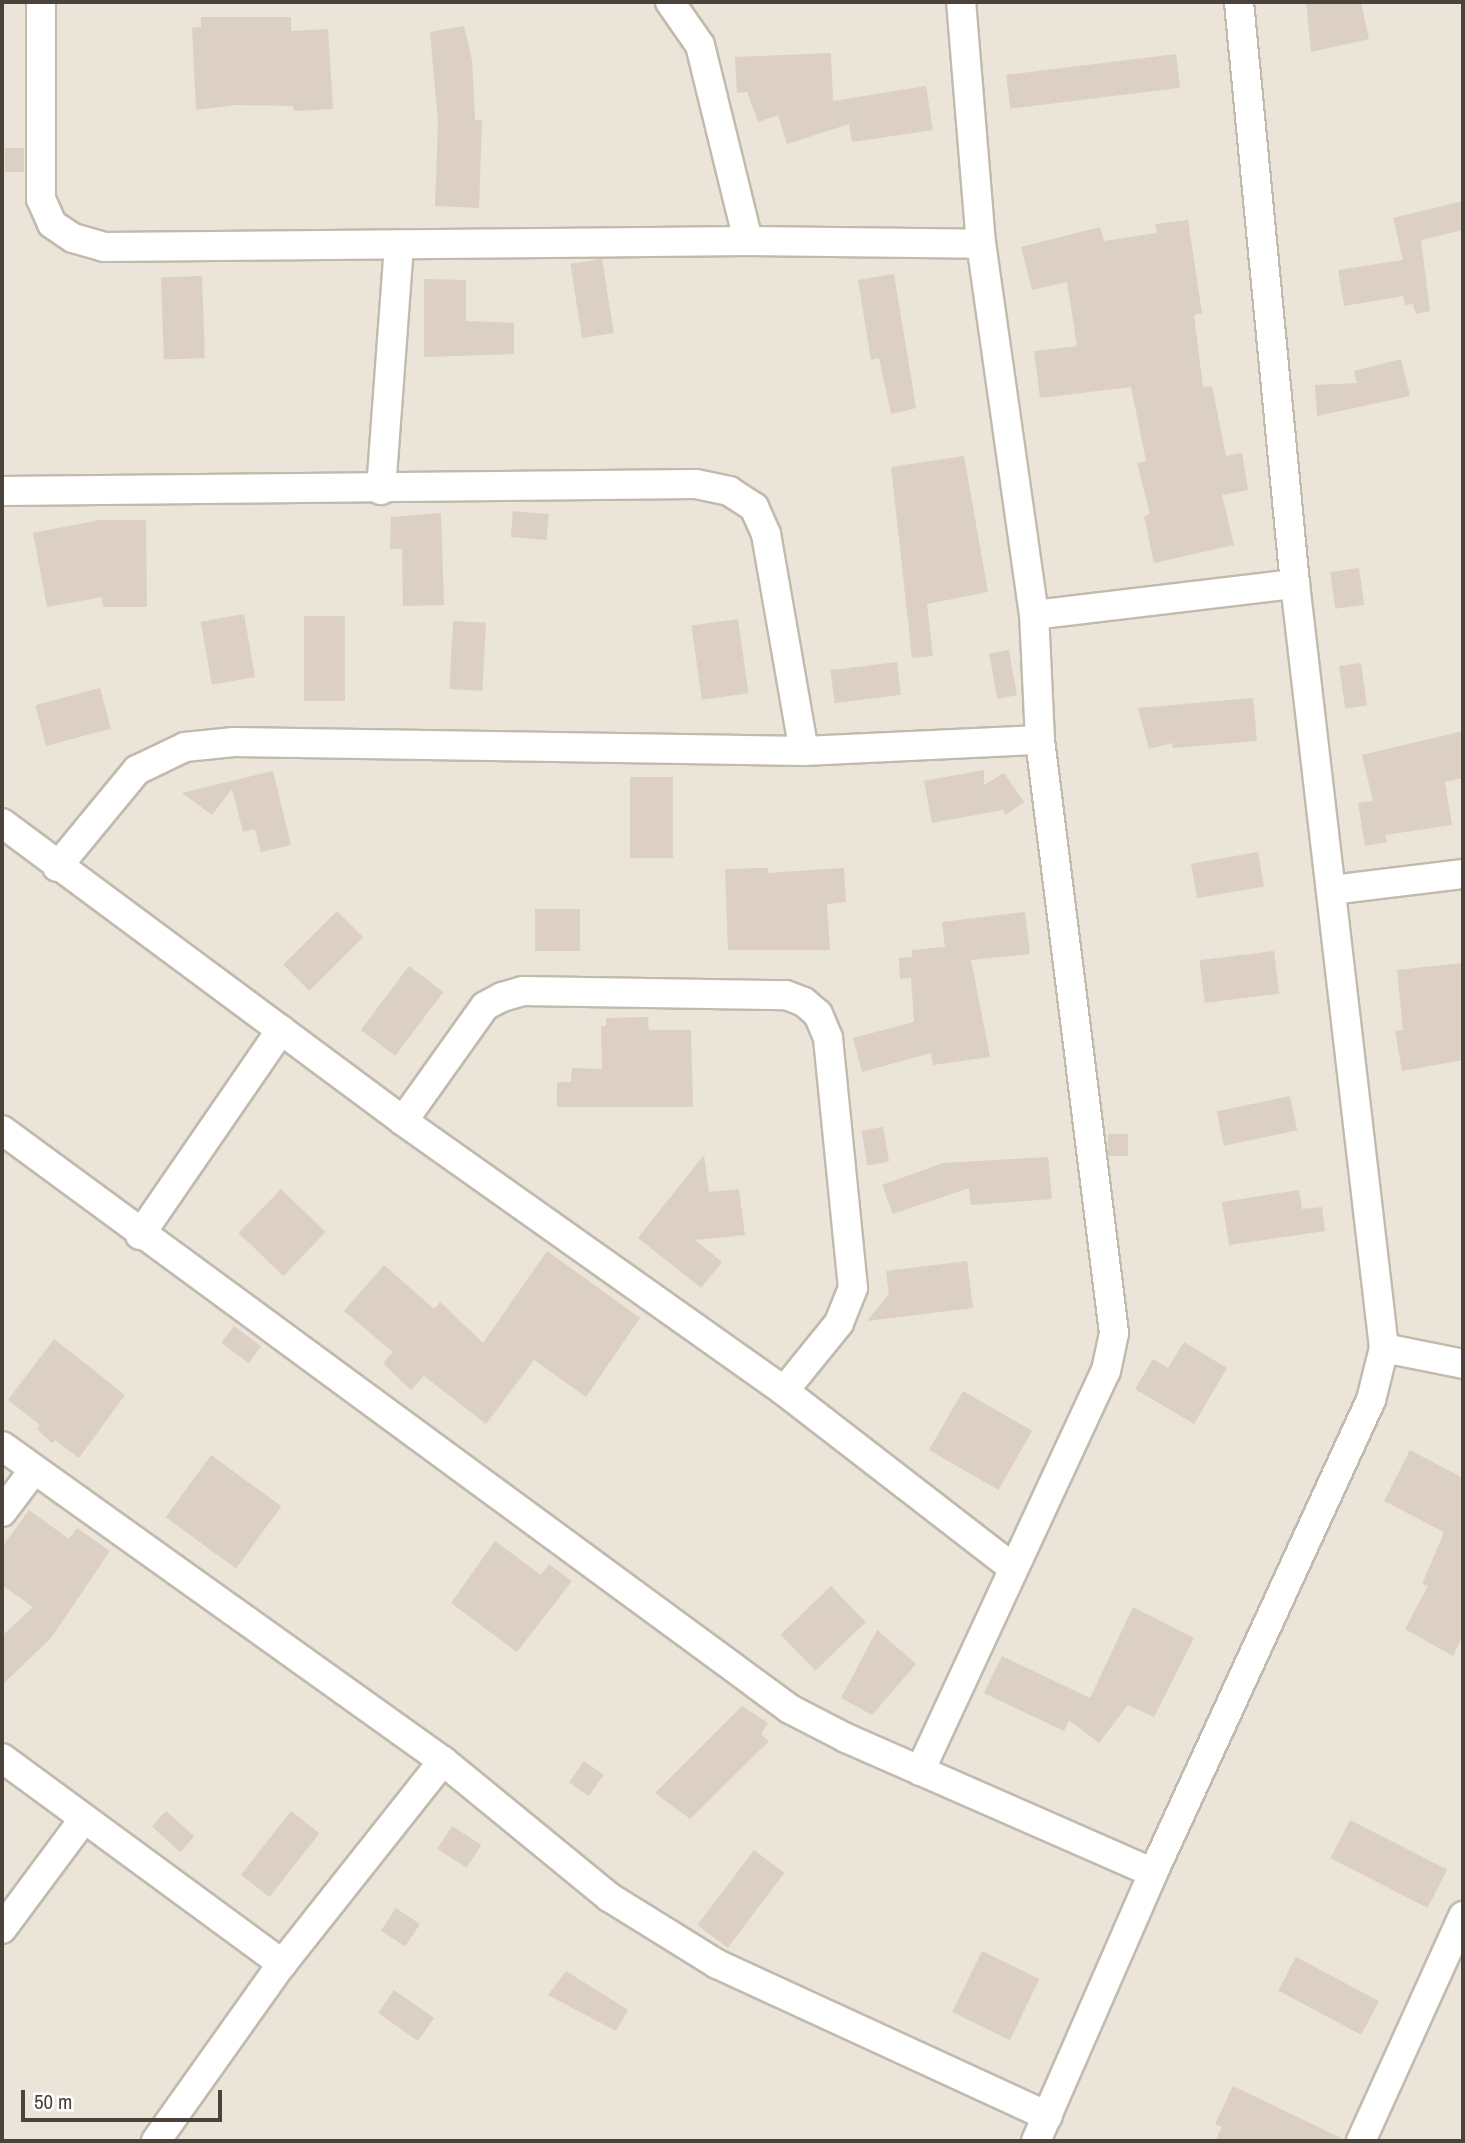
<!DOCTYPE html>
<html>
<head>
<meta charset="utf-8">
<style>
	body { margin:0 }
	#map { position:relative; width:1465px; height:2143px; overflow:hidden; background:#f6f2eb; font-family:"Archivo Narrow",sans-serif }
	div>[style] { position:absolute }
	.residential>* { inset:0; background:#eae4d9; transform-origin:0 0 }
	.building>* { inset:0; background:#dbd0c3; transform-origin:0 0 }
	.roads { filter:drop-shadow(2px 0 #c2baad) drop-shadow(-2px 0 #c2baad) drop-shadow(0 2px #c2baad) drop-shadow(0 -2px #c2baad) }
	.street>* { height:28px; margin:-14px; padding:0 14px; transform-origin:14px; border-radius:14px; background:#fff }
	span { translate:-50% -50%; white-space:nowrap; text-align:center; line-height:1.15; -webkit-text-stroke:5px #fff; paint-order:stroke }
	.frame { position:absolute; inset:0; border:4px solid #4b4339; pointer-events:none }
	.scale { position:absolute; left:21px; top:2090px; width:201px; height:32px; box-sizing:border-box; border:4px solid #4b4339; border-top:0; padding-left:9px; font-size:21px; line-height:24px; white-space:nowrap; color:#4b4339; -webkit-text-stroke:5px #fff; paint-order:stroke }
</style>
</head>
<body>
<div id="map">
	<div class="residential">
		<div style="left:2px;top:2px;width:1461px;height:2139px"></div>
	</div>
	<div class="building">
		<div style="clip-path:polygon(1306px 2px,1361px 2px,1369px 39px,1311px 52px)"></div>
		<div style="clip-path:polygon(201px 17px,291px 17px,291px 31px,328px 29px,333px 109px,294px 111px,293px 106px,235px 105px,196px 110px,192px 28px,201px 27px)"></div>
		<div style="clip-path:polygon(464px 26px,472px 60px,475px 120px,482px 120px,479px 208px,435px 206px,438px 122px,430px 32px)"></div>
		<div style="clip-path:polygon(831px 53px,833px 101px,926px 86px,933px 130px,852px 142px,849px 124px,787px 144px,778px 115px,758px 122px,747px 92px,737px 93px,735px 57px)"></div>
		<div style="left:1176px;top:54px;width:34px;height:171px;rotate:83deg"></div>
		<div style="left:5px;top:148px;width:19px;height:24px"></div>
		<div style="clip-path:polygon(1463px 201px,1463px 230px,1421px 240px,1430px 311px,1416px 314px,1413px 304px,1405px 305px,1403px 296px,1344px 306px,1338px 270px,1403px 260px,1393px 218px)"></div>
		<div style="clip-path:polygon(1188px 220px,1202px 313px,1194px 315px,1203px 387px,1212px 386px,1226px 456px,1242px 453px,1248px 490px,1222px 495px,1234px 545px,1154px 563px,1144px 516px,1150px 514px,1137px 463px,1146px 461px,1131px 387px,1040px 398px,1034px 351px,1077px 346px,1067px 282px,1032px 290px,1021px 247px,1100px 227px,1104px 241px,1157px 233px,1155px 224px)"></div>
		<div style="left:602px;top:259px;width:75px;height:32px;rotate:81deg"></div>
		<div style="clip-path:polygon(894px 274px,916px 408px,891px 414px,879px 358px,871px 360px,858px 280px)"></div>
		<div style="left:202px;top:276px;width:82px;height:41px;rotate:88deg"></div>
		<div style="clip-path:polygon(424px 279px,466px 280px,466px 321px,514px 323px,514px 354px,424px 357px)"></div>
		<div style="clip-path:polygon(1401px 359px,1410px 396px,1317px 416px,1315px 385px,1357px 383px,1354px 371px)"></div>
		<div style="clip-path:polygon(964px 456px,988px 592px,927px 604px,933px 656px,912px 658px,891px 467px)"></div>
		<div style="left:513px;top:511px;width:36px;height:26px;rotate:5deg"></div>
		<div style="clip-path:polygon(441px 513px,444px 605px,403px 606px,402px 549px,390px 549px,391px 517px)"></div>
		<div style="clip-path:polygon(100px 520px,146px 520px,147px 607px,103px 607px,102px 597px,47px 607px,33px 533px)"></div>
		<div style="left:1359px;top:568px;width:37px;height:29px;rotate:82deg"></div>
		<div style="left:244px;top:614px;width:64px;height:44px;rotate:80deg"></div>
		<div style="left:304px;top:616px;width:41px;height:85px"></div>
		<div style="left:738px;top:619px;width:75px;height:47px;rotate:82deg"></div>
		<div style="left:453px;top:621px;width:33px;height:68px;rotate:3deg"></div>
		<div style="left:1009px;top:650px;width:46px;height:20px;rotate:80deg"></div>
		<div style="left:897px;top:662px;width:33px;height:67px;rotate:83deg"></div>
		<div style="left:1361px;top:663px;width:43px;height:22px;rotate:82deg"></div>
		<div style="left:100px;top:688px;width:42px;height:67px;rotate:75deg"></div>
		<div style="clip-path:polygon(1253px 698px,1257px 741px,1173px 748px,1172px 743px,1149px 749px,1138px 708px)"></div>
		<div style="clip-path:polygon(1463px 731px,1463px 778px,1445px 782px,1452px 825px,1385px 835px,1387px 842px,1365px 846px,1358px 803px,1373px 801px,1362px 755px)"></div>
		<div style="clip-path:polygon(984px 770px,984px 785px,1004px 773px,1024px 802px,1006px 815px,1003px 810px,932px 823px,924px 781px)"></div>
		<div style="clip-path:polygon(273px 771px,291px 845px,261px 852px,255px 829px,243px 832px,232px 789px,212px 815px,182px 793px)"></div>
		<div style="left:630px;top:777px;width:43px;height:81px"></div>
		<div style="left:1258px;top:852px;width:35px;height:68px;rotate:80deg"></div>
		<div style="clip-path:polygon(768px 868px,768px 873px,844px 868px,846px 902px,827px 904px,830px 950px,728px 950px,725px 869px)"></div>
		<div style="left:535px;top:909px;width:45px;height:42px"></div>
		<div style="left:337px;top:911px;width:37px;height:76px;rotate:45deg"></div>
		<div style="clip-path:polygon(1025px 912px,1030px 954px,971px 960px,990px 1057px,933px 1065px,931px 1053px,862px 1072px,853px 1038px,914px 1022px,911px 978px,900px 979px,899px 958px,912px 957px,912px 950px,945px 947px,942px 922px)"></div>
		<div style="left:1274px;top:951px;width:43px;height:75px;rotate:83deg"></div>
		<div style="clip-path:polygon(1463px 963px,1463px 1060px,1402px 1071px,1395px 1031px,1403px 1030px,1397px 970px)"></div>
		<div style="left:409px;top:966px;width:43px;height:80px;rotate:37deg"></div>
		<div style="clip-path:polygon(648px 1017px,649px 1030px,691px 1030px,693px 1107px,557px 1107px,557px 1082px,571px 1082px,572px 1068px,602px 1069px,601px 1026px,606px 1026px,606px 1018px)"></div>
		<div style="left:1290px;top:1096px;width:35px;height:75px;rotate:78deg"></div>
		<div style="left:883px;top:1127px;width:35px;height:22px;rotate:80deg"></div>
		<div style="left:1108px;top:1134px;width:20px;height:22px"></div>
		<div style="clip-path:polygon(704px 1155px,709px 1192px,739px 1189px,745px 1235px,695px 1240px,722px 1262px,701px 1288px,638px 1238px)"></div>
		<div style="clip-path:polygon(1048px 1157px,1052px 1199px,971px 1205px,969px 1188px,893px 1214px,882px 1185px,943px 1163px)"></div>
		<div style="left:281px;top:1189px;width:62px;height:61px;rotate:44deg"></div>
		<div style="clip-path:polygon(1299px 1190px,1302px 1209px,1322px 1207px,1325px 1231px,1229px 1245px,1222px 1202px)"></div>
		<div style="clip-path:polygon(547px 1251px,640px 1318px,586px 1397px,534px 1360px,486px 1424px,424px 1376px,411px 1390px,383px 1363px,393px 1352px,344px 1311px,384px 1265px,434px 1309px,440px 1302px,483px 1343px)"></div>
		<div style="clip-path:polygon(967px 1261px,973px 1308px,867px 1321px,889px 1294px,886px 1271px)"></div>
		<div style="left:234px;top:1326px;width:34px;height:21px;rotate:37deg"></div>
		<div style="clip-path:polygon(54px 1339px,125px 1395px,79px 1458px,55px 1440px,52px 1443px,37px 1429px,40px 1425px,8px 1400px)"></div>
		<div style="clip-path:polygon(1184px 1342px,1227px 1368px,1194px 1424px,1135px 1389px,1153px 1359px,1168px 1368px)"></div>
		<div style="left:963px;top:1391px;width:80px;height:68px;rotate:30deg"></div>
		<div style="clip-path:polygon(1410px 1450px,1463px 1478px,1463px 1635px,1453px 1656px,1405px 1629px,1428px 1586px,1422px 1584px,1444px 1532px,1384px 1501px)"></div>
		<div style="left:211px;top:1455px;width:87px;height:77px;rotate:36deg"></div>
		<div style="clip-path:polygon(29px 1510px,69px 1539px,77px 1528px,110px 1551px,51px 1638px,2px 1685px,2px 1636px,33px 1607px,2px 1585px,2px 1547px)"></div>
		<div style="clip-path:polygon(495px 1541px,541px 1575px,549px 1564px,572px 1581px,517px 1652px,451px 1603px)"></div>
		<div style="left:831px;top:1586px;width:50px;height:70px;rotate:46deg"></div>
		<div style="clip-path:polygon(1133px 1607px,1194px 1638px,1154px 1717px,1128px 1705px,1099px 1743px,1069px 1720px,1064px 1731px,984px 1693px,1002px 1656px,1090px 1698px)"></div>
		<div style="clip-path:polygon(877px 1630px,916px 1664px,872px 1715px,841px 1698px)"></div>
		<div style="clip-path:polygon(742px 1706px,768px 1723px,761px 1734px,769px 1741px,690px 1819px,655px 1793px)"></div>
		<div style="left:584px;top:1761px;width:24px;height:26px;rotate:35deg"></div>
		<div style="left:166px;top:1811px;width:38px;height:21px;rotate:42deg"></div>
		<div style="left:291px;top:1811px;width:36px;height:81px;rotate:38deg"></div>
		<div style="left:1350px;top:1820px;width:109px;height:43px;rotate:27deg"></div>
		<div style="left:452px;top:1826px;width:35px;height:27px;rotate:33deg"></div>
		<div style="left:754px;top:1850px;width:38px;height:94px;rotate:37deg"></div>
		<div style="left:396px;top:1908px;width:29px;height:27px;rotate:34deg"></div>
		<div style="left:982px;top:1951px;width:64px;height:68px;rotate:26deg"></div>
		<div style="left:1296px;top:1957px;width:94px;height:38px;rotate:28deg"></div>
		<div style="clip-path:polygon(566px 1971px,628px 2010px,616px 2031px,548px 1995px)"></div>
		<div style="left:394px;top:1990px;width:49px;height:28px;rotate:35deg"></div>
		<div style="clip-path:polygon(1233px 2086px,1345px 2140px,1345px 2141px,1215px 2141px,1222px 2127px,1215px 2124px)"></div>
	</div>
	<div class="roads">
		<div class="street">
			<div style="left:41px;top:2px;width:197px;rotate:90deg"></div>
			<div style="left:41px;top:199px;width:27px;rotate:66deg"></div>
			<div style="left:52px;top:224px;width:25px;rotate:34deg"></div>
			<div style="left:73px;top:238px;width:32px;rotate:16deg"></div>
			<div style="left:104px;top:247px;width:644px;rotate:-0.53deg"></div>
			<div style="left:748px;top:241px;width:233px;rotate:0.7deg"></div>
			<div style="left:670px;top:2px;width:52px;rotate:55.1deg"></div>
			<div style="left:700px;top:45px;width:202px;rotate:76.2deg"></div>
			<div style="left:381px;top:490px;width:246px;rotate:-85.8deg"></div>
			<div style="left:2px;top:491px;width:694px;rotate:-0.58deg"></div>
			<div style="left:696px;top:484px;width:34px;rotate:12deg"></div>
			<div style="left:729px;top:491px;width:30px;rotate:33deg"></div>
			<div style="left:754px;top:507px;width:30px;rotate:66deg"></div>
			<div style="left:766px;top:534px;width:220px;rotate:80.1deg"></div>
			<div style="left:1034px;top:615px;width:263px;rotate:-6.8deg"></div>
			<div style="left:2px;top:823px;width:500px;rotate:36.6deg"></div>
			<div style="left:403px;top:1121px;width:467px;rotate:35.3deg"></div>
			<div style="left:784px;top:1391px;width:288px;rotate:37.7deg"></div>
			<div style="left:57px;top:867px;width:126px;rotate:-50.5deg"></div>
			<div style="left:137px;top:770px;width:53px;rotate:-25.6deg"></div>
			<div style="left:185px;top:747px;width:49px;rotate:-5.8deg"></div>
			<div style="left:234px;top:742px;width:570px;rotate:0.9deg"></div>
			<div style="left:804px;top:751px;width:236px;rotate:-2.7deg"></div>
			<div style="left:1332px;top:890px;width:132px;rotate:-7deg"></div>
			<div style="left:403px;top:1121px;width:141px;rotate:-54.5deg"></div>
			<div style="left:485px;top:1006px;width:19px;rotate:-28deg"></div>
			<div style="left:502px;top:997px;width:22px;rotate:-16deg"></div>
			<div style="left:523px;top:991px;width:263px;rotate:0.9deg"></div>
			<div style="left:786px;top:995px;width:19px;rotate:21deg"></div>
			<div style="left:804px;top:1002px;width:18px;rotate:41deg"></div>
			<div style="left:818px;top:1014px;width:26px;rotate:67deg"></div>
			<div style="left:828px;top:1038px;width:251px;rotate:84.3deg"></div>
			<div style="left:853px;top:1288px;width:38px;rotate:112deg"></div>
			<div style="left:839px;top:1323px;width:87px;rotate:129deg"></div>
			<div style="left:2px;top:1130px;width:978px;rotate:36.31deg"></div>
			<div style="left:790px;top:1709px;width:63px;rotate:27.4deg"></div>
			<div style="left:846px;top:1738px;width:335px;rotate:23.7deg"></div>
			<div style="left:140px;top:1235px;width:249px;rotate:-55.5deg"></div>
			<div style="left:1384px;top:1348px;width:81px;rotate:11.4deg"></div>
			<div style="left:2px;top:1446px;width:542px;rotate:35.54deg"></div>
			<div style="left:443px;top:1761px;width:215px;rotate:39.3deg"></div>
			<div style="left:609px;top:1897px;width:127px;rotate:31.8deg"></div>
			<div style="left:717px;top:1964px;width:364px;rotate:24.7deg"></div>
			<div style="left:2px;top:1512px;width:51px;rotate:-52.9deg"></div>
			<div style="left:2px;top:1758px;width:348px;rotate:36.3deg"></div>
			<div style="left:920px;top:1771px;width:441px;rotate:-65.1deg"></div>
			<div style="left:1106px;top:1371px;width:39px;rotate:-78deg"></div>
			<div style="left:1114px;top:1333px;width:598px;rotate:-97.11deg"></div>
			<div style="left:1040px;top:740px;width:125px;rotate:-92.7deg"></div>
			<div style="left:1034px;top:615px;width:375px;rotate:-98.1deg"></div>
			<div style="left:981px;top:244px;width:243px;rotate:-94.7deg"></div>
			<div style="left:2px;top:1929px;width:136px;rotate:-53.4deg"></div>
			<div style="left:156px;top:2141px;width:217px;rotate:-54.6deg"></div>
			<div style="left:282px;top:1964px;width:259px;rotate:-51.6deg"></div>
			<div style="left:1036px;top:2141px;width:292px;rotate:-66.4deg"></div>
			<div style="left:1153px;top:1873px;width:521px;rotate:-65.26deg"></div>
			<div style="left:1371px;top:1400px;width:54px;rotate:-76deg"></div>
			<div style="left:1384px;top:1348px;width:769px;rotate:-96.64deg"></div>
			<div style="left:1295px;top:584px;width:585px;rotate:-95.5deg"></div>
			<div style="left:1361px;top:2141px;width:247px;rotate:-65.6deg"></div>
		</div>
	</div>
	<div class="frame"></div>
	<div class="scale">50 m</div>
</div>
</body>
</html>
